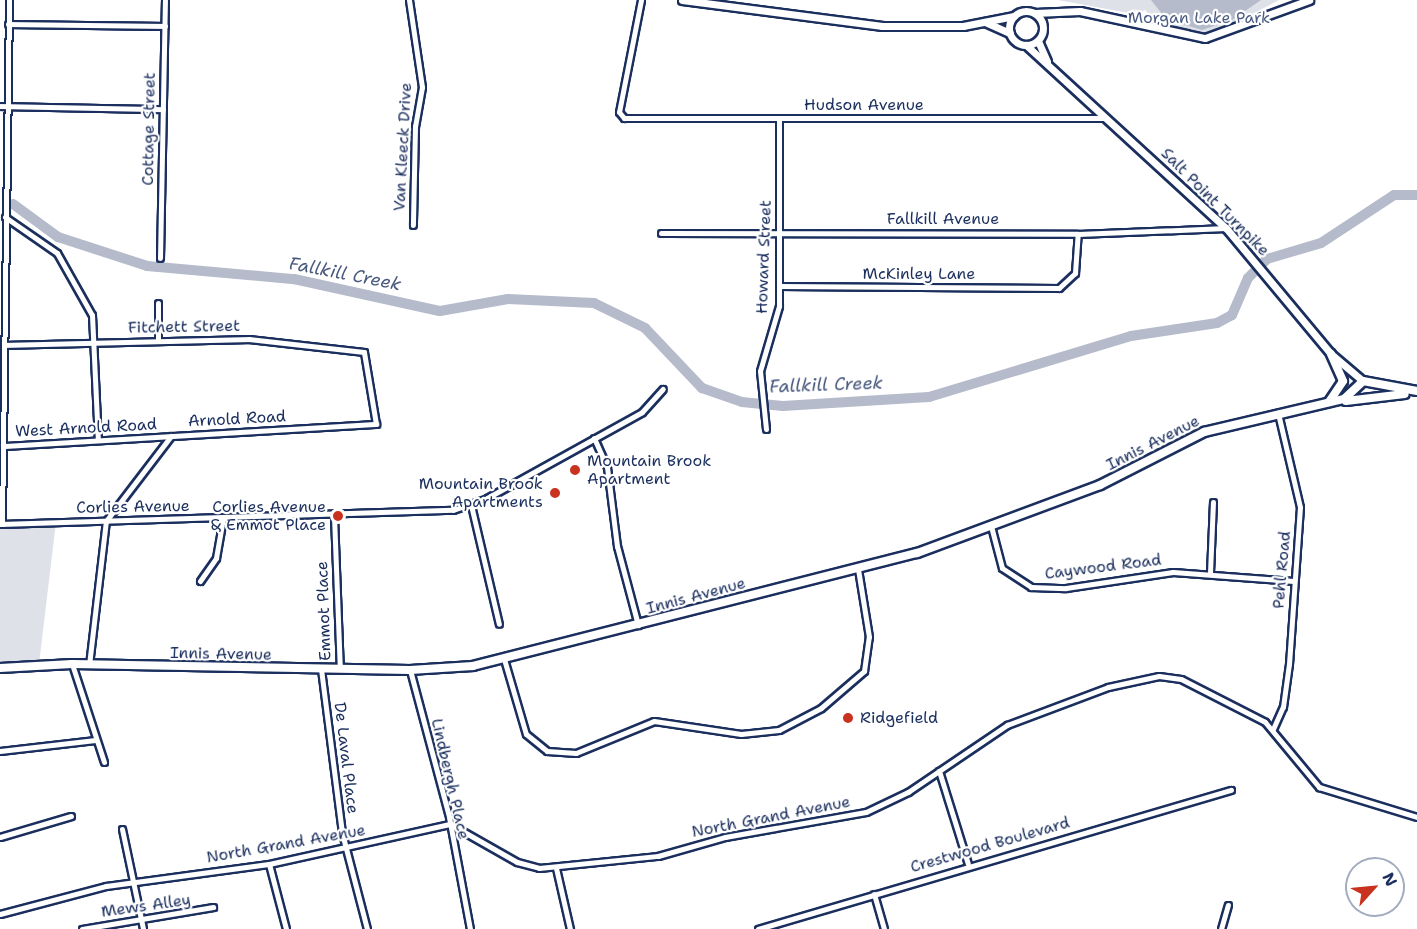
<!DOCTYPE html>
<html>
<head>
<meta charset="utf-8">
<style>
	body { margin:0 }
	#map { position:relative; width:1417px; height:929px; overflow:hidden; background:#fff; font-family:"Shantell Sans",sans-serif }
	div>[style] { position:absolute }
	.green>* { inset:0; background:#dee1e7 }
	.water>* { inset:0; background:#b5bbca }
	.river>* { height:10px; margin:-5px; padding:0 5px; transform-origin:5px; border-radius:5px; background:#b5bbca }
	.roads { filter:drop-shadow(2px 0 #1b2f5e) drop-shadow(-2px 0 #1b2f5e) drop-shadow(0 2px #1b2f5e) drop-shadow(0 -2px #1b2f5e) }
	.minor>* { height:5px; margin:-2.5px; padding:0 2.5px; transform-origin:2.5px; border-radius:2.5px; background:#fff }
	.tertiary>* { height:7px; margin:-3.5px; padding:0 3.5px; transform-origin:3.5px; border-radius:3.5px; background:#fff }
	.tertiary>.ring { margin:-3.5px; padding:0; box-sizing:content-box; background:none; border:7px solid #fff; border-radius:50% }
	.secondary>* { height:8px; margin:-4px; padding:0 4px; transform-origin:4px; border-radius:4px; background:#fff }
	.dots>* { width:16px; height:16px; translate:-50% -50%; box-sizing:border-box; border:3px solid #fff; border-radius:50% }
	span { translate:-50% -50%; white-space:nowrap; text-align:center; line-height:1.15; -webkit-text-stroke:4.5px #fff; paint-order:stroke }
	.park-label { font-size:16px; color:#4c5c80 }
	.street-label { font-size:16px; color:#1b2f5e }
	.poi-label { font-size:16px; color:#1b2f5e }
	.left { translate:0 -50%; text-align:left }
	.right { translate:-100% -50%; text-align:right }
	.water-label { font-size:18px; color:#49597e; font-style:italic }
	.north { position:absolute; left:1345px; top:857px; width:60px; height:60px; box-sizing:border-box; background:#fff; border:2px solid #a4acbf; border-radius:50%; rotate:63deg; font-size:16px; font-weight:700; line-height:24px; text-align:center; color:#1b2f5e }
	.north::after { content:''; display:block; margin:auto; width:21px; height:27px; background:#c8321e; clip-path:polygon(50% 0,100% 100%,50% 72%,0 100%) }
</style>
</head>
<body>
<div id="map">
	<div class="green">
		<div style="clip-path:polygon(1058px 0,1279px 0,1218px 32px,1191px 38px,1151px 29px,1146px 10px,1134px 14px)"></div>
		<div style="clip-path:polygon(56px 522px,39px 664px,0 668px,0 524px)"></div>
	</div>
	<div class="water">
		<div style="clip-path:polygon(1151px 0,1261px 0,1232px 20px,1202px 30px,1166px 19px)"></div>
	</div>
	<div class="river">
		<div style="left:13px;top:204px;width:56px;rotate:36.3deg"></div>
		<div style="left:58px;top:237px;width:94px;rotate:18deg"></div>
		<div style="left:147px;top:266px;width:148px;rotate:5.1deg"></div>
		<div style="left:294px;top:279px;width:149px;rotate:12.4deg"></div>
		<div style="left:440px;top:311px;width:69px;rotate:-10deg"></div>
		<div style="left:508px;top:299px;width:86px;rotate:2.7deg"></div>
		<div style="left:594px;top:303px;width:57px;rotate:26.1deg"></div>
		<div style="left:645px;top:328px;width:83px;rotate:46.5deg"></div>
		<div style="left:702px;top:388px;width:42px;rotate:19.3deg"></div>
		<div style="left:742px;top:402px;width:41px;rotate:5.6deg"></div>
		<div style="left:783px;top:406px;width:146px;rotate:-3.5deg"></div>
		<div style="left:929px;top:397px;width:211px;rotate:-16.8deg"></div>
		<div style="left:1131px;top:336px;width:87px;rotate:-8.6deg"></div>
		<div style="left:1217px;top:323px;width:17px;rotate:-28deg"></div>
		<div style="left:1232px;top:315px;width:40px;rotate:-66.6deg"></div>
		<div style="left:1248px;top:278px;width:27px;rotate:-45deg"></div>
		<div style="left:1267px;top:259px;width:56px;rotate:-16.5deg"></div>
		<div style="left:1321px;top:243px;width:87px;rotate:-33.3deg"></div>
		<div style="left:1394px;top:195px;width:23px"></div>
	</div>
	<div class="roads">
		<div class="minor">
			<div style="left:409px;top:0;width:88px;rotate:81.5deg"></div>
			<div style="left:422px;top:87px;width:40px;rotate:100deg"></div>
			<div style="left:415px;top:126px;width:99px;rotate:91.2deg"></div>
			<div style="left:641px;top:0;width:114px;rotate:101.1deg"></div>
			<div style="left:619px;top:112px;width:8px;rotate:50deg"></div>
			<div style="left:624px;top:118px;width:481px"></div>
			<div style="left:8px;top:24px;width:157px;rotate:0.7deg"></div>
			<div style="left:0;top:106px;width:163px;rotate:1.1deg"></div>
			<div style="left:5px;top:217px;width:63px;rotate:34.7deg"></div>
			<div style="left:57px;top:253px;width:71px;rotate:60.6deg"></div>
			<div style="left:92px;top:315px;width:125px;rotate:87.3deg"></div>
			<div style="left:661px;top:233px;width:417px;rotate:0.1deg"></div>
			<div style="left:1078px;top:234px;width:148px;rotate:-2.3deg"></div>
			<div style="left:160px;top:258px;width:258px;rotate:-88.9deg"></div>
			<div style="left:779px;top:286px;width:280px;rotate:0.4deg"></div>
			<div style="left:1059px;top:288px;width:22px;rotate:-43deg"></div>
			<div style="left:1075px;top:273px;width:39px;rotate:-86deg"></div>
			<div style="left:158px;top:341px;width:38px;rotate:-90deg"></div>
			<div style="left:766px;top:429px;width:58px;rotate:-95.9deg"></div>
			<div style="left:760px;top:371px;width:68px;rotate:-73.7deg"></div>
			<div style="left:779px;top:306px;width:188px;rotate:-90deg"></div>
			<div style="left:594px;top:438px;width:32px;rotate:66deg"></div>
			<div style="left:607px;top:467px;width:80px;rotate:82.8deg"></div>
			<div style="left:617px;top:546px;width:82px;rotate:75.1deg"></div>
			<div style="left:3px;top:446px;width:374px;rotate:-3.4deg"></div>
			<div style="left:376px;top:424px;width:73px;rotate:-99.5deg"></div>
			<div style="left:364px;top:352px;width:116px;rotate:-173.6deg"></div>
			<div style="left:249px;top:339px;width:245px;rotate:178.6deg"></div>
			<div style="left:471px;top:505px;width:122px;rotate:76.8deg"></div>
			<div style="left:334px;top:516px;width:153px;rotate:87.8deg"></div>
			<div style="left:0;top:524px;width:453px;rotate:-1.8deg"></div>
			<div style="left:453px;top:510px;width:36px;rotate:-19deg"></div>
			<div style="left:487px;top:498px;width:177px;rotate:-29deg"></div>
			<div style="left:642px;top:412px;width:31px;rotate:-48deg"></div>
			<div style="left:2px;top:524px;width:524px;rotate:-89.23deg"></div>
			<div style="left:991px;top:526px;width:43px;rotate:75.3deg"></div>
			<div style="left:1002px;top:568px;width:35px;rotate:33deg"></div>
			<div style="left:1031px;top:587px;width:35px;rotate:2deg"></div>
			<div style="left:1066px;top:588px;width:108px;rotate:-8.5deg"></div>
			<div style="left:1173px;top:572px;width:121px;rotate:4.3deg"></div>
			<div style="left:1210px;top:573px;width:71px;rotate:-87.6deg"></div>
			<div style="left:200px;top:581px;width:28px;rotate:-55deg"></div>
			<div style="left:216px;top:558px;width:40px;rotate:-80deg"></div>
			<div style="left:504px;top:659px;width:78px;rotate:73.7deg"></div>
			<div style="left:526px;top:734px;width:27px;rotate:39deg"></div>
			<div style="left:547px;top:751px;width:29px;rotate:4deg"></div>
			<div style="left:576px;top:753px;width:84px;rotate:-22.3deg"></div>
			<div style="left:654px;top:721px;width:88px;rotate:8.5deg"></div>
			<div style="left:741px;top:734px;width:38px;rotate:-6deg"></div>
			<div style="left:779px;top:730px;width:47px;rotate:-27.6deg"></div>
			<div style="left:821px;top:708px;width:57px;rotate:-40.7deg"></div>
			<div style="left:864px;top:671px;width:34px;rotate:-82deg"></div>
			<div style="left:869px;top:637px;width:69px;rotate:-99.2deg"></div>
			<div style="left:72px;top:664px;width:103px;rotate:71.9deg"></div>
			<div style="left:89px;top:665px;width:145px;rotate:-83.3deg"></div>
			<div style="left:106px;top:521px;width:107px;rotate:-52.6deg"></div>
			<div style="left:321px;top:669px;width:165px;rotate:82.7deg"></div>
			<div style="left:342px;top:833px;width:99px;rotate:75.4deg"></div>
			<div style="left:410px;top:670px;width:152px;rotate:75.1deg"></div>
			<div style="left:449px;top:817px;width:114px;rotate:79.4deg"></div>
			<div style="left:1273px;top:729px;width:24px;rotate:-66deg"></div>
			<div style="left:1283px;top:707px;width:43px;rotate:-82.1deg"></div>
			<div style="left:1289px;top:664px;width:157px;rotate:-86deg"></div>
			<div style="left:1300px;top:507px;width:97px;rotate:-103.2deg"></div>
			<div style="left:0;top:751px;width:96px;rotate:-6.6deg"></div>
			<div style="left:939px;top:771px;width:97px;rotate:72.7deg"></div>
			<div style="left:122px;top:829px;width:102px;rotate:78.1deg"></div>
			<div style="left:0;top:837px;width:74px;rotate:-16.5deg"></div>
			<div style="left:269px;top:864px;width:67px;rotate:75.3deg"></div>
			<div style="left:556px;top:868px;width:63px;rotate:77.1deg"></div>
			<div style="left:874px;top:894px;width:36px;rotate:74deg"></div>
			<div style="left:0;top:914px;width:110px;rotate:-14.8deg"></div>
			<div style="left:106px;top:886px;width:164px;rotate:-7.7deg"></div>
			<div style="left:269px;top:864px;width:185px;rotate:-12.5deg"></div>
			<div style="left:450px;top:824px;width:77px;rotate:29.6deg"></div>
			<div style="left:517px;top:862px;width:23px;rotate:15deg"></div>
			<div style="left:539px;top:868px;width:120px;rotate:-5.8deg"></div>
			<div style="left:658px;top:856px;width:70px;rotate:-15.8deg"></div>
			<div style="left:725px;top:837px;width:143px;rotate:-10.1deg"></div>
			<div style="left:866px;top:812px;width:47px;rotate:-25.5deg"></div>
			<div style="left:908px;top:792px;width:120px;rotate:-34.1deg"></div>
			<div style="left:1007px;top:725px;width:108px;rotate:-20.6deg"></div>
			<div style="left:1108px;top:687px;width:52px;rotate:-12.2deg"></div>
			<div style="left:1159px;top:676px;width:22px;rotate:8deg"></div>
			<div style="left:1181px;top:679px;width:94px;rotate:27.1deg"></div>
			<div style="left:1265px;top:722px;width:85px;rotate:50.3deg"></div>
			<div style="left:1319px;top:787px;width:102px;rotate:17deg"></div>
			<div style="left:82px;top:929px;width:133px;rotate:-9.5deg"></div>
			<div style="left:758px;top:929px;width:493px;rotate:-16.4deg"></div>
			<div style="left:1221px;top:929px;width:25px;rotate:-74deg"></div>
		</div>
		<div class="tertiary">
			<div style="left:682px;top:0;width:202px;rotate:7.4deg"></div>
			<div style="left:882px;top:26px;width:81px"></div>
			<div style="left:963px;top:26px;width:52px;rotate:-11.1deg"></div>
			<div class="ring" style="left:1009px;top:11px;width:27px;height:27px"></div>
			<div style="left:1035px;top:13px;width:45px;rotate:-2.5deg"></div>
			<div style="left:1080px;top:11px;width:128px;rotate:12.2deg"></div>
			<div style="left:1205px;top:38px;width:111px;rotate:-20.1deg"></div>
			<div style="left:985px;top:22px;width:27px;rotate:24deg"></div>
			<div style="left:1038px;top:41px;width:22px;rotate:66deg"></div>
			<div style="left:1026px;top:45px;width:271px;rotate:42.5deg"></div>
			<div style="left:1226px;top:228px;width:164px;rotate:50.2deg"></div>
			<div style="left:1331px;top:354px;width:42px;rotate:40.2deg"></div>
		</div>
		<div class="secondary">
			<div style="left:1346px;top:401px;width:59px;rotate:-6.8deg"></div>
			<div style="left:1329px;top:402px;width:25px;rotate:-56deg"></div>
			<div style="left:1343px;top:381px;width:30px;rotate:-114deg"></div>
			<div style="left:0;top:668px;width:72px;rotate:-3.2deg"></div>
			<div style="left:72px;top:664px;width:338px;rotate:1deg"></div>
			<div style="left:410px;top:670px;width:63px;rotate:-3.6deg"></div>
			<div style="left:473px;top:666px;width:458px;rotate:-14.3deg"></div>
			<div style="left:917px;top:553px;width:195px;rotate:-20.4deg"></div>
			<div style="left:1100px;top:485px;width:117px;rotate:-27deg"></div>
			<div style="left:1204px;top:432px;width:144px;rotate:-13.3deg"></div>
			<div style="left:1344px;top:399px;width:26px;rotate:-43deg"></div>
			<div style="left:1363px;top:381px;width:55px;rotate:10.5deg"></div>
		</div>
	</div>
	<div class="dots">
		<div style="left:575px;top:470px;background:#c8321e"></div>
		<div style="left:555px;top:493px;background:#c8321e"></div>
		<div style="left:338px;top:516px;background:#c8321e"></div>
		<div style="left:848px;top:718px;background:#c8321e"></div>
	</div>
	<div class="park-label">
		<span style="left:1199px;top:18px">Morgan Lake Park</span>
	</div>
	<div class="street-label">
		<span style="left:864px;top:105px">Hudson Avenue</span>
		<span style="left:149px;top:129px;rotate:-89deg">Cottage Street</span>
		<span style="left:403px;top:147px;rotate:-87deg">Van Kleeck Drive</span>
		<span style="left:1215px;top:202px;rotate:45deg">Salt Point Turnpike</span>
		<span style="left:943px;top:219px">Fallkill Avenue</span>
		<span style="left:764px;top:257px;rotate:-88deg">Howard Street</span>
		<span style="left:919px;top:274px">McKinley Lane</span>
		<span style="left:184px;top:327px;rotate:-1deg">Fitchett Street</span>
		<span style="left:237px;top:419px;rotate:-3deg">Arnold Road</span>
		<span style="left:86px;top:428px;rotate:-3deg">West Arnold Road</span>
		<span style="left:1153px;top:443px;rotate:-27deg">Innis Avenue</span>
		<span style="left:133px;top:507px;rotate:-1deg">Corlies Avenue</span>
		<span style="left:1103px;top:567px;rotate:-7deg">Caywood Road</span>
		<span style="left:1282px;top:570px;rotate:-85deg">Pehl Road</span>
		<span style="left:696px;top:596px;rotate:-15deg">Innis Avenue</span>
		<span style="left:324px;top:611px;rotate:-92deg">Emmot Place</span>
		<span style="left:221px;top:654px;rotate:1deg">Innis Avenue</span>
		<span style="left:346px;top:758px;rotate:83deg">De Laval Place</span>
		<span style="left:450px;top:779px;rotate:77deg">Lindbergh Place</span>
		<span style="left:771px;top:817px;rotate:-11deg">North Grand Avenue</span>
		<span style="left:286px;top:844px;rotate:-10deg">North Grand Avenue</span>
		<span style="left:990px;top:845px;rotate:-16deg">Crestwood Boulevard</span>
		<span style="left:146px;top:906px;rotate:-8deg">Mews Alley</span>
	</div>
	<div class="poi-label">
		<span class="left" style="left:587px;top:470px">Mountain Brook<br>Apartment</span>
		<span class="right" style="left:543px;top:493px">Mountain Brook<br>Apartments</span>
		<span class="right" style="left:326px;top:516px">Corlies Avenue<br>&amp; Emmot Place</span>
		<span class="left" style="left:860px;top:718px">Ridgefield</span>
	</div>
	<div class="water-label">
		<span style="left:345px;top:274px;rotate:11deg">Fallkill Creek</span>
		<span style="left:826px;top:385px;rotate:-2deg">Fallkill Creek</span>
	</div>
	<div class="north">N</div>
</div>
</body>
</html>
